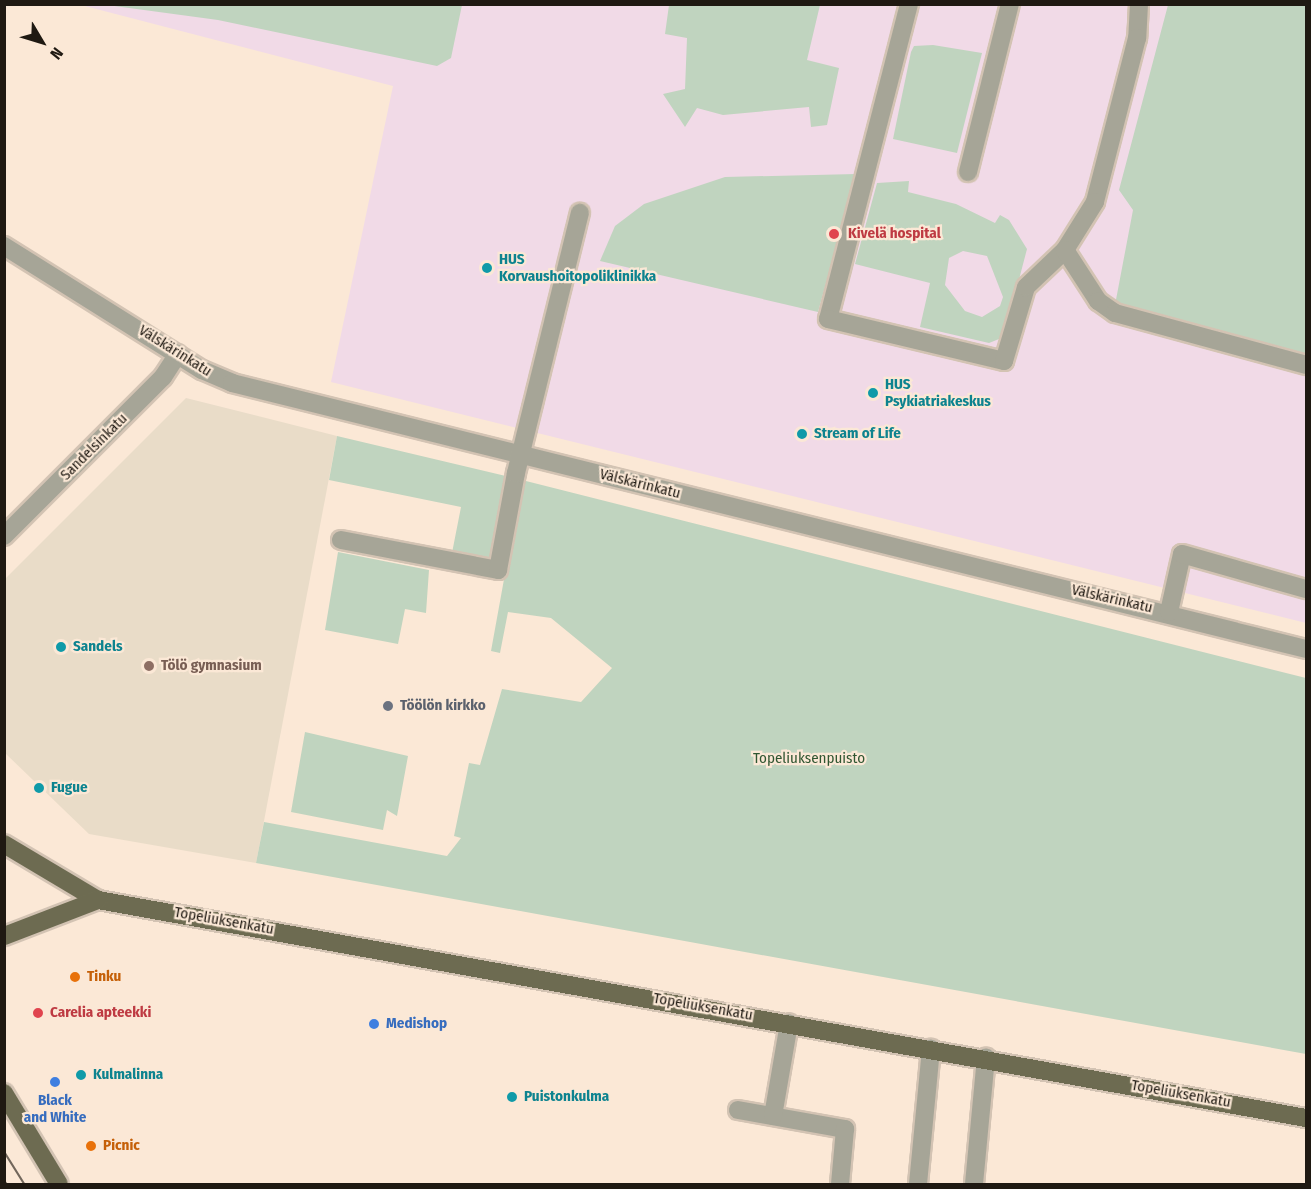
<!DOCTYPE html>
<html>
<head>
<meta charset="utf-8">
<style>
	body { margin:0 }
	#map { position:relative; width:1311px; height:1189px; overflow:hidden; background:#fbe8d6; font-family:"Fira Sans Condensed",sans-serif }
	div>[style] { position:absolute }
	.education>* { inset:0; background:#e9dcc8 }
	.medical>* { inset:0; background:#f1dae7 }
	.green>* { inset:0; background:#c0d4bf }
	.roads { filter:drop-shadow(2px 0 #d3c3b3) drop-shadow(-2px 0 #d3c3b3) drop-shadow(0 2px #d3c3b3) drop-shadow(0 -2px #d3c3b3) }
	.minor>* { height:18px; margin:-9px; padding:0 9px; transform-origin:9px; border-radius:9px; background:#a6a597 }
	.major>* { height:18px; margin:-9px; padding:0 9px; transform-origin:9px; border-radius:9px; background:#6d6b51 }
	.tram>* { height:1.5px; margin:-0.75px; padding:0 0.75px; transform-origin:0.75px; border-radius:0.75px; background:#72675c }
	.dots>* { width:16px; height:16px; translate:-50% -50%; box-sizing:border-box; border:3px solid #fbe8d6; border-radius:50% }
	span { translate:-50% -50%; white-space:nowrap; text-align:center; line-height:1.15; -webkit-text-stroke:4.5px #fbe8d6; paint-order:stroke }
	.health-label { font-size:15px; color:#be3a42; font-weight:700 }
	.left { translate:0 -50%; text-align:left }
	.culture-label { font-size:15px; color:#0d838f; font-weight:700 }
	.street-label { font-size:15px; color:#1f1912 }
	.education-label { font-size:15px; color:#785e54; font-weight:700 }
	.worship-label { font-size:15px; color:#5b616d; font-weight:700 }
	.park-label { font-size:15px; color:#305631 }
	.food-label { font-size:15px; color:#c56008; font-weight:700 }
	.shop-label { font-size:15px; color:#366cbe; font-weight:700 }
	.frame { position:absolute; inset:0; border:6px solid #1f1912; pointer-events:none }
	.north { position:absolute; left:12px; top:12px; width:60px; height:60px; -webkit-text-stroke:4px #fbe8d6; paint-order:stroke; rotate:128deg; font-size:16px; font-weight:700; line-height:24px; text-align:center; color:#1f1912 }
	.north::after { content:''; display:block; margin:auto; width:21px; height:27px; background:#1f1912; clip-path:polygon(50% 0,100% 100%,50% 72%,0 100%) }
</style>
</head>
<body>
<div id="map">
	<div class="education">
		<div style="clip-path:polygon(186px 398px,337px 436px,256px 863px,89px 834px,5px 753px,4px 580px)"></div>
	</div>
	<div class="medical">
		<div style="clip-path:polygon(81px 5px,1306px 5px,1306px 623px,331px 382px,393px 86px)"></div>
	</div>
	<div class="green">
		<div style="clip-path:polygon(107px 5px,462px 5px,451px 58px,437px 66px,218px 20px)"></div>
		<div style="clip-path:polygon(669px 5px,820px 5px,807px 60px,839px 68px,827px 125px,811px 127px,809px 107px,723px 115px,697px 108px,685px 127px,663px 94px,685px 89px,687px 38px,665px 34px)"></div>
		<div style="clip-path:polygon(1168px 5px,1306px 5px,1306px 355px,1115px 305px,1133px 210px,1119px 190px)"></div>
		<div style="clip-path:polygon(933px 45px,982px 53px,957px 153px,893px 139px,911px 52px,914px 46px)"></div>
		<div style="clip-path:polygon(856px 174px,818px 312px,600px 261px,615px 226px,644px 204px,725px 177px)"></div>
		<div style="clip-path:polygon(evenodd,909px 181px,908px 192px,956px 204px,995px 223px,1000px 215px,1009px 220px,1027px 249px,1004px 337px,989px 343px,920px 327px,930px 283px,855px 264px,877px 183px,909px 181px,963px 251px,987px 256px,1003px 297px,1000px 306px,982px 317px,965px 311px,945px 285px,949px 258px,963px 251px)"></div>
		<div style="clip-path:polygon(337px 436px,510px 477px,495px 561px,452px 553px,461px 507px,329px 480px)"></div>
		<div style="clip-path:polygon(522px 480px,1306px 678px,1306px 1054px,256px 863px,264px 822px,447px 856px,461px 838px,454px 836px,469px 763px,480px 765px,502px 689px,581px 702px,612px 668px,551px 618px,508px 612px,500px 653px,491px 651px)"></div>
		<div style="clip-path:polygon(338px 552px,429px 570px,426px 613px,405px 609px,398px 644px,325px 630px)"></div>
		<div style="clip-path:polygon(305px 732px,408px 756px,397px 816px,387px 810px,383px 830px,291px 812px)"></div>
	</div>
	<div class="roads">
		<div class="minor">
			<div style="left:909px;top:4px;width:325px;rotate:104.4deg"></div>
			<div style="left:828px;top:319px;width:181px;rotate:13.4deg"></div>
			<div style="left:1004px;top:361px;width:77px;rotate:-73.4deg"></div>
			<div style="left:1026px;top:287px;width:54px;rotate:-43.5deg"></div>
			<div style="left:1139px;top:4px;width:34px;rotate:93deg"></div>
			<div style="left:1137px;top:38px;width:169px;rotate:104.4deg"></div>
			<div style="left:1095px;top:202px;width:57px;rotate:122deg"></div>
			<div style="left:1065px;top:250px;width:61px;rotate:57.1deg"></div>
			<div style="left:1098px;top:301px;width:21px;rotate:35deg"></div>
			<div style="left:1115px;top:313px;width:198px;rotate:15.2deg"></div>
			<div style="left:968px;top:172px;width:173px;rotate:-76deg"></div>
			<div style="left:4px;top:246px;width:234px;rotate:32.1deg"></div>
			<div style="left:202px;top:370px;width:33px;rotate:23deg"></div>
			<div style="left:232px;top:383px;width:1106px;rotate:13.91deg"></div>
			<div style="left:4px;top:536px;width:225px;rotate:-45deg"></div>
			<div style="left:163px;top:377px;width:27px;rotate:-57deg"></div>
			<div style="left:341px;top:540px;width:160px;rotate:10.8deg"></div>
			<div style="left:498px;top:570px;width:99px;rotate:-79.5deg"></div>
			<div style="left:516px;top:473px;width:268px;rotate:-76.2deg"></div>
			<div style="left:1169px;top:612px;width:59px;rotate:-77.4deg"></div>
			<div style="left:1182px;top:554px;width:129px;rotate:15.8deg"></div>
			<div style="left:738px;top:1110px;width:109px;rotate:10.1deg"></div>
			<div style="left:845px;top:1129px;width:55px;rotate:95.2deg"></div>
			<div style="left:773px;top:1116px;width:94px;rotate:-80.2deg"></div>
			<div style="left:918px;top:1184px;width:136px;rotate:-84.5deg"></div>
			<div style="left:974px;top:1184px;width:127px;rotate:-84.6deg"></div>
		</div>
		<div class="major">
			<div style="left:4px;top:844px;width:109px;rotate:30.8deg"></div>
			<div style="left:98px;top:900px;width:1228px;rotate:10.23deg"></div>
			<div style="left:4px;top:936px;width:101px;rotate:-21deg"></div>
			<div style="left:4px;top:1093px;width:106px;rotate:58.9deg"></div>
		</div>
	</div>
	<div class="tram">
		<div style="left:4px;top:1151px;width:39px;rotate:58deg"></div>
		<div style="left:4px;top:1180px;width:5px;rotate:53deg"></div>
	</div>
	<div class="dots">
		<div style="left:834px;top:234px;background:#e0444e"></div>
		<div style="left:487px;top:268px;background:#0f9aa8"></div>
		<div style="left:873px;top:393px;background:#0f9aa8"></div>
		<div style="left:802px;top:434px;background:#0f9aa8"></div>
		<div style="left:61px;top:647px;background:#0f9aa8"></div>
		<div style="left:149px;top:666px;background:#8d6e63"></div>
		<div style="left:388px;top:706px;background:#6b7280"></div>
		<div style="left:39px;top:788px;background:#0f9aa8"></div>
		<div style="left:75px;top:977px;background:#e8710a"></div>
		<div style="left:38px;top:1013px;background:#e0444e"></div>
		<div style="left:374px;top:1024px;background:#3f7fe0"></div>
		<div style="left:81px;top:1075px;background:#0f9aa8"></div>
		<div style="left:55px;top:1082px;background:#3f7fe0"></div>
		<div style="left:512px;top:1097px;background:#0f9aa8"></div>
		<div style="left:91px;top:1146px;background:#e8710a"></div>
	</div>
	<div class="health-label">
		<span class="left" style="left:848px;top:234px">Kivelä hospital</span>
		<span class="left" style="left:50px;top:1013px">Carelia apteekki</span>
	</div>
	<div class="culture-label">
		<span class="left" style="left:499px;top:268px">HUS<br>Korvaushoitopoliklinikka</span>
		<span class="left" style="left:885px;top:393px">HUS<br>Psykiatriakeskus</span>
		<span class="left" style="left:814px;top:434px">Stream of Life</span>
		<span class="left" style="left:73px;top:647px">Sandels</span>
		<span class="left" style="left:51px;top:788px">Fugue</span>
		<span class="left" style="left:93px;top:1075px">Kulmalinna</span>
		<span class="left" style="left:524px;top:1097px">Puistonkulma</span>
	</div>
	<div class="street-label">
		<span style="left:175px;top:351px;rotate:32deg">Välskärinkatu</span>
		<span style="left:94px;top:447px;rotate:-45deg">Sandelsinkatu</span>
		<span style="left:640px;top:484px;rotate:14deg">Välskärinkatu</span>
		<span style="left:1112px;top:599px;rotate:13deg">Välskärinkatu</span>
		<span style="left:224px;top:921px;rotate:10deg">Topeliuksenkatu</span>
		<span style="left:703px;top:1007px;rotate:10deg">Topeliuksenkatu</span>
		<span style="left:1181px;top:1094px;rotate:10deg">Topeliuksenkatu</span>
	</div>
	<div class="education-label">
		<span class="left" style="left:161px;top:666px">Tölö gymnasium</span>
	</div>
	<div class="worship-label">
		<span class="left" style="left:400px;top:706px">Töölön kirkko</span>
	</div>
	<div class="park-label">
		<span style="left:809px;top:759px">Topeliuksenpuisto</span>
	</div>
	<div class="food-label">
		<span class="left" style="left:87px;top:977px">Tinku</span>
		<span class="left" style="left:103px;top:1146px">Picnic</span>
	</div>
	<div class="shop-label">
		<span class="left" style="left:386px;top:1024px">Medishop</span>
		<span style="left:55px;top:1109px">Black<br>and White</span>
	</div>
	<div class="frame"></div>
	<div class="north">N</div>
</div>
</body>
</html>
